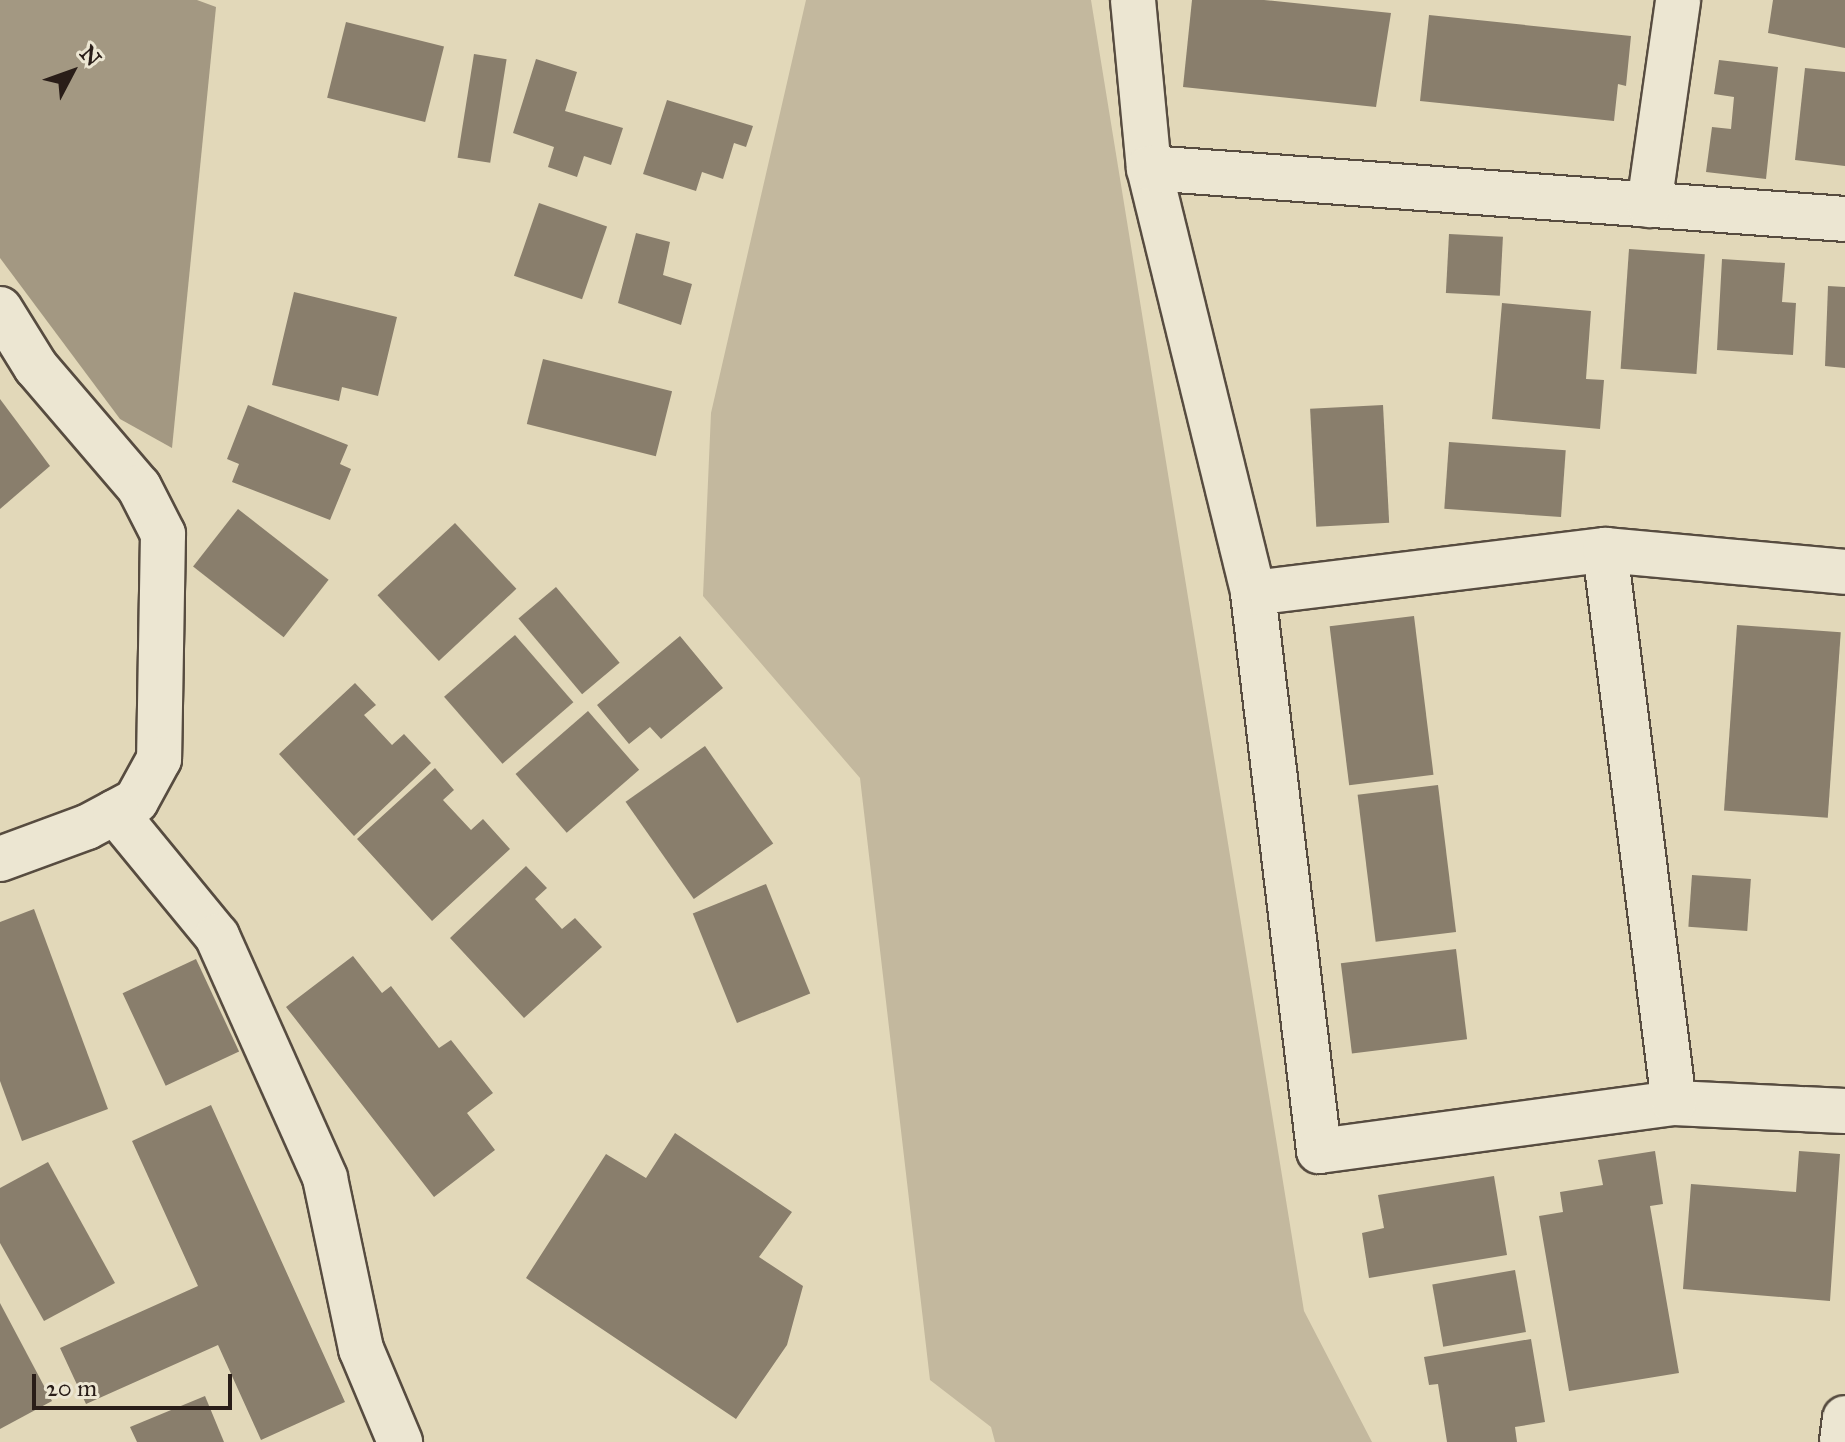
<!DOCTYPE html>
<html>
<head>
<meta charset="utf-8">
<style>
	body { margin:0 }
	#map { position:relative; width:1845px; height:1442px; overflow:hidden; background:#e2d8b9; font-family:"IM FELL Great Primer",serif }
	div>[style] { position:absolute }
	.green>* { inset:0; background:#c3b89e }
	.water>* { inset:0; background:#a39882 }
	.building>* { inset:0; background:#897e6c; transform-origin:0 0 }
	.roads { filter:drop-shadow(2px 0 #574c40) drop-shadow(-2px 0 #574c40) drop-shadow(0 2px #574c40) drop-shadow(0 -2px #574c40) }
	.minor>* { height:44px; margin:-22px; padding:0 22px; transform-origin:22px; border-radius:22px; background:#ece6d2 }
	span { translate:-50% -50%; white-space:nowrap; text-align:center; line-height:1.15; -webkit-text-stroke:8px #ece6d2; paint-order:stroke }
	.north { position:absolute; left:32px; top:32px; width:80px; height:80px; -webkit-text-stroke:6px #ece6d2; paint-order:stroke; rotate:49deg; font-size:22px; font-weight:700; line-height:32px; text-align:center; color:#291d18 }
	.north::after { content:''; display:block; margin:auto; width:28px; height:36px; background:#291d18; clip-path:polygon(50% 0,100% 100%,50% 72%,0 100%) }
	.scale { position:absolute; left:32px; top:1374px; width:200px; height:36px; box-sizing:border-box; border:4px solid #291d18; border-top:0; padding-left:10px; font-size:24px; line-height:28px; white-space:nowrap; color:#291d18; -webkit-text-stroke:6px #ece6d2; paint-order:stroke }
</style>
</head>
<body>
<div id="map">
	<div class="green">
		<div style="clip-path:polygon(806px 0,1091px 0,1304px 1311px,1372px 1442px,995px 1442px,991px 1427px,930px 1380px,860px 778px,703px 596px,711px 413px)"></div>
	</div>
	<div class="water">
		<div style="clip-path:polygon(0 0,197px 0,216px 7px,172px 448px,120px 419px,0 258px)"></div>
	</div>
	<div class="building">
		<div style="clip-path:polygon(1192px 0,1264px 0,1391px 13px,1376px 107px,1183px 87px)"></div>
		<div style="clip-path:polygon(1773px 0,1845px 0,1845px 48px,1768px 33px)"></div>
		<div style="clip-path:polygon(1429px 15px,1631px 36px,1626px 86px,1618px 84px,1614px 121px,1420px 101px)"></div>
		<div style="left:346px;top:22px;width:101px;height:78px;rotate:14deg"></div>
		<div style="left:474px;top:54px;width:33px;height:105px;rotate:9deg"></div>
		<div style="clip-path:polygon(536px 59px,577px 72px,565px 111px,623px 128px,611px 165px,584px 156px,577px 177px,548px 167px,554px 147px,513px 133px)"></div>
		<div style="clip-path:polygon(1719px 60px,1778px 67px,1766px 179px,1706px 172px,1712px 127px,1731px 129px,1734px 97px,1714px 94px)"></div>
		<div style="clip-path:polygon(1805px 68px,1845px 72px,1845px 166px,1795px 160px)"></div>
		<div style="clip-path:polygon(667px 100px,753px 126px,746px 147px,734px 143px,723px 179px,702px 172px,696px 191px,643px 174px)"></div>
		<div style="left:539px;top:203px;width:72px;height:77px;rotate:19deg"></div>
		<div style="clip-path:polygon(636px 233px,670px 242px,663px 275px,692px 284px,681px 325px,618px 303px)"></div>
		<div style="left:1449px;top:234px;width:54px;height:59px;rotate:3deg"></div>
		<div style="left:1629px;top:249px;width:76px;height:120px;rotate:4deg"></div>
		<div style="clip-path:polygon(1722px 259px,1785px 263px,1782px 302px,1796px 303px,1793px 355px,1717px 350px)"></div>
		<div style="clip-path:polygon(1828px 286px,1845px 287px,1845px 368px,1825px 366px)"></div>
		<div style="clip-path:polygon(294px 292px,397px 317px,378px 396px,342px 387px,339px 401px,272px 385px)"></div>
		<div style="clip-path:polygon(1502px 303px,1591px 311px,1586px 379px,1604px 380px,1600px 429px,1492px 419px)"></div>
		<div style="left:543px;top:359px;width:133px;height:67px;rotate:14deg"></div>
		<div style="clip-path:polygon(0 399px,50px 466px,0 509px)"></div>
		<div style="clip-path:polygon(248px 405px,348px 445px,340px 464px,351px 469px,330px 520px,232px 482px,239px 464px,227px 459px)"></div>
		<div style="left:1383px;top:405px;width:118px;height:73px;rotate:87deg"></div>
		<div style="left:1449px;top:442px;width:117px;height:67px;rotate:4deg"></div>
		<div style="left:238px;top:509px;width:115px;height:73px;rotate:38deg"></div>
		<div style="left:455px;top:523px;width:90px;height:106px;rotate:47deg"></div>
		<div style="left:556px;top:587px;width:99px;height:49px;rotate:50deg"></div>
		<div style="left:1414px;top:616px;width:160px;height:85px;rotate:83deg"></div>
		<div style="left:1737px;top:625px;width:104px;height:186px;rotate:4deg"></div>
		<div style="left:515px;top:635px;width:89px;height:94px;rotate:49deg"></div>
		<div style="clip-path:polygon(680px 636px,723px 688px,661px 739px,650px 727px,629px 744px,597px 705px)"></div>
		<div style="clip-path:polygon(355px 683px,376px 705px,364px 715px,392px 745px,404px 734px,431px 763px,354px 836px,279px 754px)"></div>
		<div style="left:588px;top:711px;width:78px;height:96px;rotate:49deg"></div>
		<div style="left:705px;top:746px;width:119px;height:97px;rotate:55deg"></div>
		<div style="clip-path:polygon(435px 768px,454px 790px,443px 800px,471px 830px,483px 819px,510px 849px,432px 921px,357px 839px)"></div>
		<div style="left:1438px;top:785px;width:148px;height:81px;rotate:83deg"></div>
		<div style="clip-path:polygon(526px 866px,547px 888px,535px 899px,562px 929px,575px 918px,602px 947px,524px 1018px,450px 938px)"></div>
		<div style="left:1692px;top:875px;width:59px;height:52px;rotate:4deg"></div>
		<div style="left:766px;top:884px;width:118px;height:79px;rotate:68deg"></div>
		<div style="clip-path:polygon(34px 909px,108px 1109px,22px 1141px,0 1081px,0 922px)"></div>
		<div style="left:1456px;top:949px;width:91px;height:116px;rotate:83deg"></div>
		<div style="clip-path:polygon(353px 956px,382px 993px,391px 986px,439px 1048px,451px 1040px,493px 1093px,467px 1113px,495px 1150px,434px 1197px,286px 1007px)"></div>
		<div style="left:196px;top:959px;width:102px;height:81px;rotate:65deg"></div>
		<div style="clip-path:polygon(211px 1105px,345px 1402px,261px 1440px,218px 1345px,86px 1404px,60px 1348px,198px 1286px,132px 1141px)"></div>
		<div style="clip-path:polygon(675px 1133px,792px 1212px,759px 1257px,803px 1286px,787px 1345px,736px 1419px,526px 1278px,606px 1154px,646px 1178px)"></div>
		<div style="clip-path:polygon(1655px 1151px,1663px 1204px,1650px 1206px,1679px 1373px,1569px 1391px,1539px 1216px,1563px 1212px,1560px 1192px,1603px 1185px,1598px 1160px)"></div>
		<div style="clip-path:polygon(1799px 1151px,1840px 1154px,1830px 1301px,1683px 1289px,1691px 1184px,1796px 1192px)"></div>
		<div style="clip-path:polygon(48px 1162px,115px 1283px,44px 1321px,0 1243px,0 1188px)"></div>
		<div style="clip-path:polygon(1494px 1176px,1507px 1255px,1369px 1278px,1362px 1233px,1384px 1228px,1378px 1195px)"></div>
		<div style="left:1515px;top:1270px;width:63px;height:84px;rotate:80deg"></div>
		<div style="clip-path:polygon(0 1303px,52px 1401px,0 1429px)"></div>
		<div style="clip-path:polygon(1531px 1339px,1545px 1422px,1515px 1427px,1517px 1442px,1447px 1442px,1438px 1384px,1429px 1385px,1424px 1357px)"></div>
		<div style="clip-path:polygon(205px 1396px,224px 1442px,137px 1442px,130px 1427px)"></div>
	</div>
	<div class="roads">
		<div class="minor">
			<div style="left:1133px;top:0;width:169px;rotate:84.6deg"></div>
			<div style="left:1149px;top:168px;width:438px;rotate:76.2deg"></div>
			<div style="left:1253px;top:593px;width:562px;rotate:83.25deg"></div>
			<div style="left:1319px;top:1151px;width:358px;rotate:-7.7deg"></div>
			<div style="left:1674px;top:1103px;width:171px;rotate:2.7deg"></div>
			<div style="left:1149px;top:168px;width:698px;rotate:4.19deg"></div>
			<div style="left:1649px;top:205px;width:207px;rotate:-81.9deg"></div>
			<div style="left:0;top:309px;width:68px;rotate:58.2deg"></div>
			<div style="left:36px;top:367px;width:158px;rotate:49.4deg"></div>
			<div style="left:139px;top:487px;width:53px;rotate:62.9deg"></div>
			<div style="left:163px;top:534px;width:225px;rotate:91deg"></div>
			<div style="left:159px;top:759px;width:48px;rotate:118.7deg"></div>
			<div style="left:136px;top:801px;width:55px;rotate:152deg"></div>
			<div style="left:87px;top:827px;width:93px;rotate:159.8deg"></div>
			<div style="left:1605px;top:550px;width:557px;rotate:82.89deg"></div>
			<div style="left:1253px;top:593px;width:355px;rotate:-7deg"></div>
			<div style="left:1605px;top:550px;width:241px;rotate:5.2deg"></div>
			<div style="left:115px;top:812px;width:161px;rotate:50.6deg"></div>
			<div style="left:217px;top:936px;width:265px;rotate:65.9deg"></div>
			<div style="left:325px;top:1178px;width:175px;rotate:78.1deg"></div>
			<div style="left:361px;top:1349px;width:101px;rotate:67.2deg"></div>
			<div style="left:1842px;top:1442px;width:24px;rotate:-83deg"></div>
		</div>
	</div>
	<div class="north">N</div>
	<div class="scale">20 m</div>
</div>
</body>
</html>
